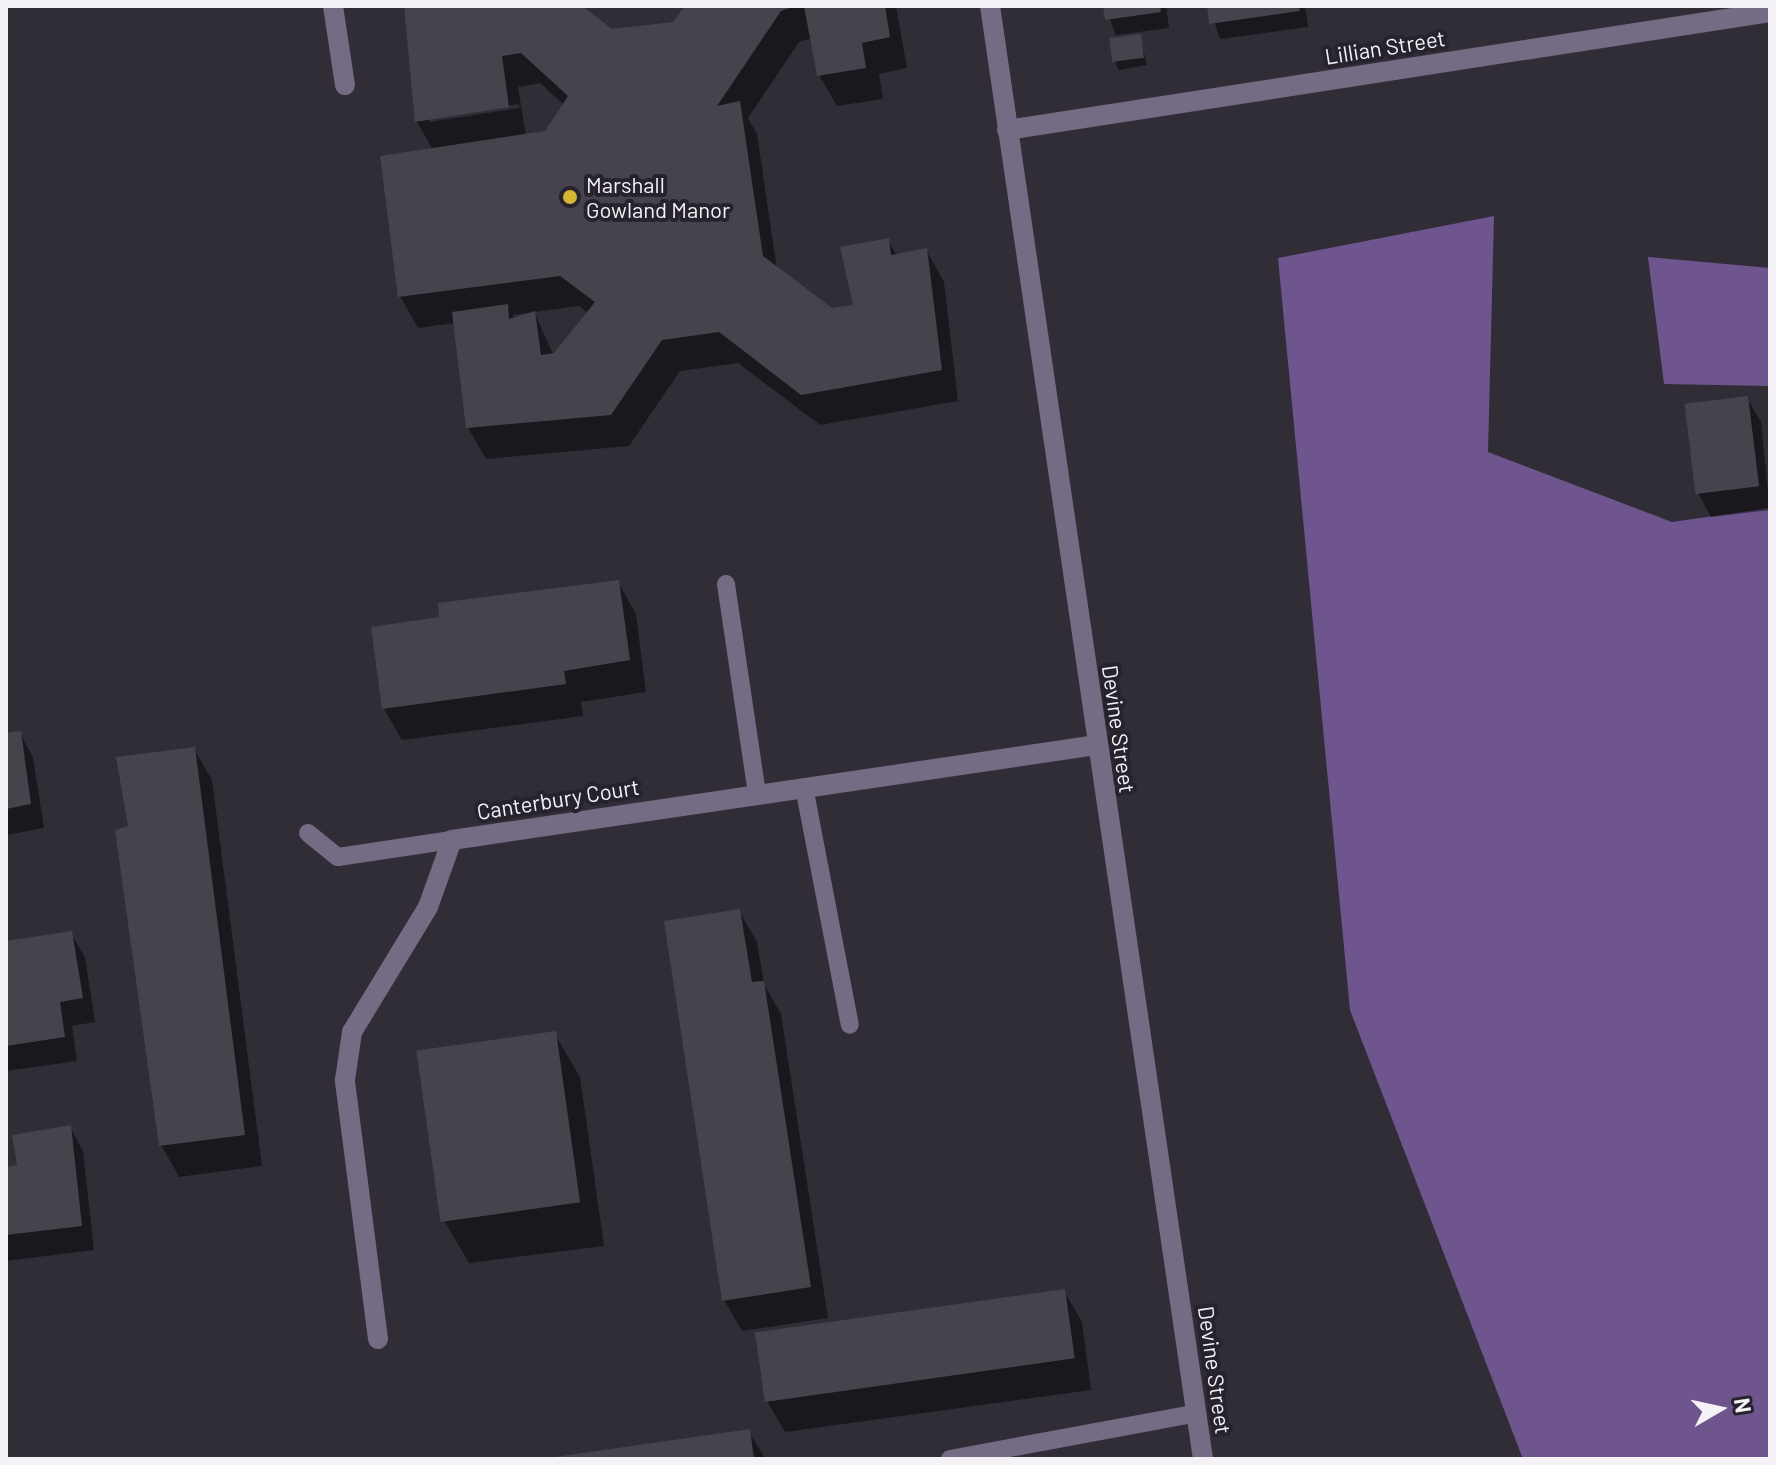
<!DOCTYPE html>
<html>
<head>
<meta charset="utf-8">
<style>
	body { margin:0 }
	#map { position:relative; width:1776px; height:1465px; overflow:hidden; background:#312d37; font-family:Barlow,sans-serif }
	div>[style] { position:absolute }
	.forest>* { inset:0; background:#6e558d }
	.shadow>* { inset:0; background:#0007 }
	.building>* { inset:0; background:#47434d; transform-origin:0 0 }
	.lane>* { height:18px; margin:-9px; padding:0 9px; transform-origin:9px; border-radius:9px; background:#756b84 }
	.street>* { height:20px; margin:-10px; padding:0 10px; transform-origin:10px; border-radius:10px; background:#756b84 }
	.dots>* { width:22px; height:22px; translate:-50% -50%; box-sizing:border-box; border:4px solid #27232d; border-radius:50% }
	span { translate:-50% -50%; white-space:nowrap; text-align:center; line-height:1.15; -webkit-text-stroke:8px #27232d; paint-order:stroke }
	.street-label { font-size:22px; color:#f4f1f7 }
	.poi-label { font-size:22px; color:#f4f1f7 }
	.left { translate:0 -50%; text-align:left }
	.frame { position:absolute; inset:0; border:8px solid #f4f1f7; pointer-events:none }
	.north { position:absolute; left:1680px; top:1369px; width:80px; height:80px; -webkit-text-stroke:6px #27232d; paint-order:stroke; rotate:81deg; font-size:22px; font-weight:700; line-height:32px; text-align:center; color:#f4f1f7 }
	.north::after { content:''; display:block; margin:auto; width:28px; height:36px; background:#f4f1f7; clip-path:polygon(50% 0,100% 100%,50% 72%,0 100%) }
</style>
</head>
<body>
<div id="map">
	<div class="forest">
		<div style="clip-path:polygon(1494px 216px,1488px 452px,1672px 522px,1770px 508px,1770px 1459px,1523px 1459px,1350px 1010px,1278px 258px)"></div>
		<div style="clip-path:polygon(1648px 257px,1770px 268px,1770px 386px,1664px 384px)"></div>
	</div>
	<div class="shadow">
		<div style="clip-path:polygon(evenodd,406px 6px,578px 6px,611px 32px,674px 24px,688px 6px,896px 6px,907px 68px,879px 74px,883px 99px,837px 106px,819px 75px,812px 38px,799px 42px,748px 118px,757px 134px,777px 269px,832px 310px,855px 307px,888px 240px,897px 256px,926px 250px,944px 282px,958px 401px,820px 425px,738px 363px,680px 371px,629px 446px,486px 459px,468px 428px,455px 323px,418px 328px,400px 296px,433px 150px,417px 122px,406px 6px,540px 83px,564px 105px,546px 133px,526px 136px,518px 87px,540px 83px,406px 6px,519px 104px,520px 108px,429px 122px,429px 118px,519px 104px,406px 6px,579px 306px,588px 313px,554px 356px,534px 312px,579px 306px,406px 6px,528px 313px,515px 320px,512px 315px,528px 313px)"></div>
		<div style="clip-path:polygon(1105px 6px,1166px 6px,1169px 28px,1116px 35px)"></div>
		<div style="clip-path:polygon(1209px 6px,1305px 6px,1308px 27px,1220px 39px)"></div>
		<div style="clip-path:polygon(1140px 36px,1147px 65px,1119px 70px,1115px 63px)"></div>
		<div style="clip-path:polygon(1747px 398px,1761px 422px,1770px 510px,1711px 517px,1698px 493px)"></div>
		<div style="clip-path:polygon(618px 582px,636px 614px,646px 692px,581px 702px,583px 716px,402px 740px,384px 709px,441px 619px)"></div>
		<div style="clip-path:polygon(20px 733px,33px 757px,44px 828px,6px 835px,6px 735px)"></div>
		<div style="clip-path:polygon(194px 749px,212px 780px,262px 1166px,179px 1177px,161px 1145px,130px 828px)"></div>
		<div style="clip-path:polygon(739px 911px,757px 942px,764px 984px,781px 1014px,828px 1318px,742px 1331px,724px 1300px)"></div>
		<div style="clip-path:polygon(71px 933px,85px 957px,95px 1022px,72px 1026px,77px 1061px,6px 1071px,6px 943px)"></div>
		<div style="clip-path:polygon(554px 1033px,580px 1077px,604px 1246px,469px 1263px,443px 1219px)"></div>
		<div style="clip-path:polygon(70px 1127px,83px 1151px,94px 1250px,6px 1261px,6px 1169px,19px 1167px)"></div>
		<div style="clip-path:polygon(1064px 1291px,1082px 1322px,1091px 1390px,785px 1432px,767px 1401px)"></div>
		<div style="clip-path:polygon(749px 1431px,765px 1459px,557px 1459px)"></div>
	</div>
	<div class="building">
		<div style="clip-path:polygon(404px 6px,582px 6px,612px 29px,673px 22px,685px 6px,796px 6px,781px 11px,717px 106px,740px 101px,763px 256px,832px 308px,853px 305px,840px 247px,889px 238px,891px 255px,927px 248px,942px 370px,801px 395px,719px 332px,662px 340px,611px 415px,466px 428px,452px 312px,508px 304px,509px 319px,535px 311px,541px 355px,554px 353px,595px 302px,560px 276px,398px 297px,380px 156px,545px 131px,568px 96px,521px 53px,502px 56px,509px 107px,415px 122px)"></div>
		<div style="clip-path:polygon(804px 6px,885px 6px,890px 37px,862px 43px,866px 68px,817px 76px)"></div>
		<div style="clip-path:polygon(1103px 6px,1160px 6px,1161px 12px,1105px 20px)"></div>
		<div style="clip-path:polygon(1207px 6px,1299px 6px,1300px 11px,1209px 24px)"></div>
		<div style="left:1141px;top:34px;width:24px;height:32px;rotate:83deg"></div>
		<div style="left:1748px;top:396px;width:91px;height:64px;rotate:83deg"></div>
		<div style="clip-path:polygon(619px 580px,630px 660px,564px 671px,566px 684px,382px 709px,371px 627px,439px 617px,438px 603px)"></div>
		<div style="clip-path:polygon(21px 731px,31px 804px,6px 809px,6px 733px)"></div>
		<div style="clip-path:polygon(195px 747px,245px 1135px,159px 1146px,115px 830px,128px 826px,116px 757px)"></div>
		<div style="clip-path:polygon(740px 909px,752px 982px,764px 981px,811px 1287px,722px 1301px,664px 921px)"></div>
		<div style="clip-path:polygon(72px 931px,83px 998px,60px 1002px,65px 1037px,6px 1046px,6px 941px)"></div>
		<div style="left:556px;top:1031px;width:173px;height:141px;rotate:82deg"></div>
		<div style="clip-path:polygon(71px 1125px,82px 1226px,6px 1235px,6px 1167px,17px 1165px,12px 1135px)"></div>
		<div style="left:1065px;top:1289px;width:70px;height:313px;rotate:82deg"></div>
		<div style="clip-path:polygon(750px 1429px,754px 1459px,555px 1459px,555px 1457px)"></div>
	</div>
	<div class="lane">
		<div style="left:726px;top:584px;width:212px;rotate:81.6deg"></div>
		<div style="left:804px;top:787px;width:242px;rotate:79.1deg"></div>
		<div style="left:308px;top:833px;width:38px;rotate:39deg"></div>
		<div style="left:338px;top:857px;width:115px;rotate:-8.5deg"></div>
		<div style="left:950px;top:1459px;width:251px;rotate:-10.5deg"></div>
	</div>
	<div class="street">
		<div style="left:333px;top:6px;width:80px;rotate:81.4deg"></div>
		<div style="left:990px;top:6px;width:1469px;rotate:81.66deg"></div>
		<div style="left:1007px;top:130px;width:772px;rotate:-8.79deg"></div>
		<div style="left:378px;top:1339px;width:261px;rotate:-97.3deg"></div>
		<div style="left:345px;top:1080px;width:49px;rotate:-81.7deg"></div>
		<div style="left:352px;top:1032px;width:146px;rotate:-58.7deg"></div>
		<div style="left:428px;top:907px;width:71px;rotate:-70.3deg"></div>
		<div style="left:452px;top:840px;width:652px;rotate:-8.38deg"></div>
	</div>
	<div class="dots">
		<div style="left:570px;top:197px;background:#d6b534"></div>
	</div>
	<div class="street-label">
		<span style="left:1385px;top:47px;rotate:-9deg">Lillian Street</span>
		<span style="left:1119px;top:729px;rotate:82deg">Devine Street</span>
		<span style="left:558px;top:799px;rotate:-9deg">Canterbury Court</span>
		<span style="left:1215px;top:1370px;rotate:82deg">Devine Street</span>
	</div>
	<div class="poi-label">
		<span class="left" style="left:586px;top:197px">Marshall<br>Gowland Manor</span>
	</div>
	<div class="frame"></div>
	<div class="north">N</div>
</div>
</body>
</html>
